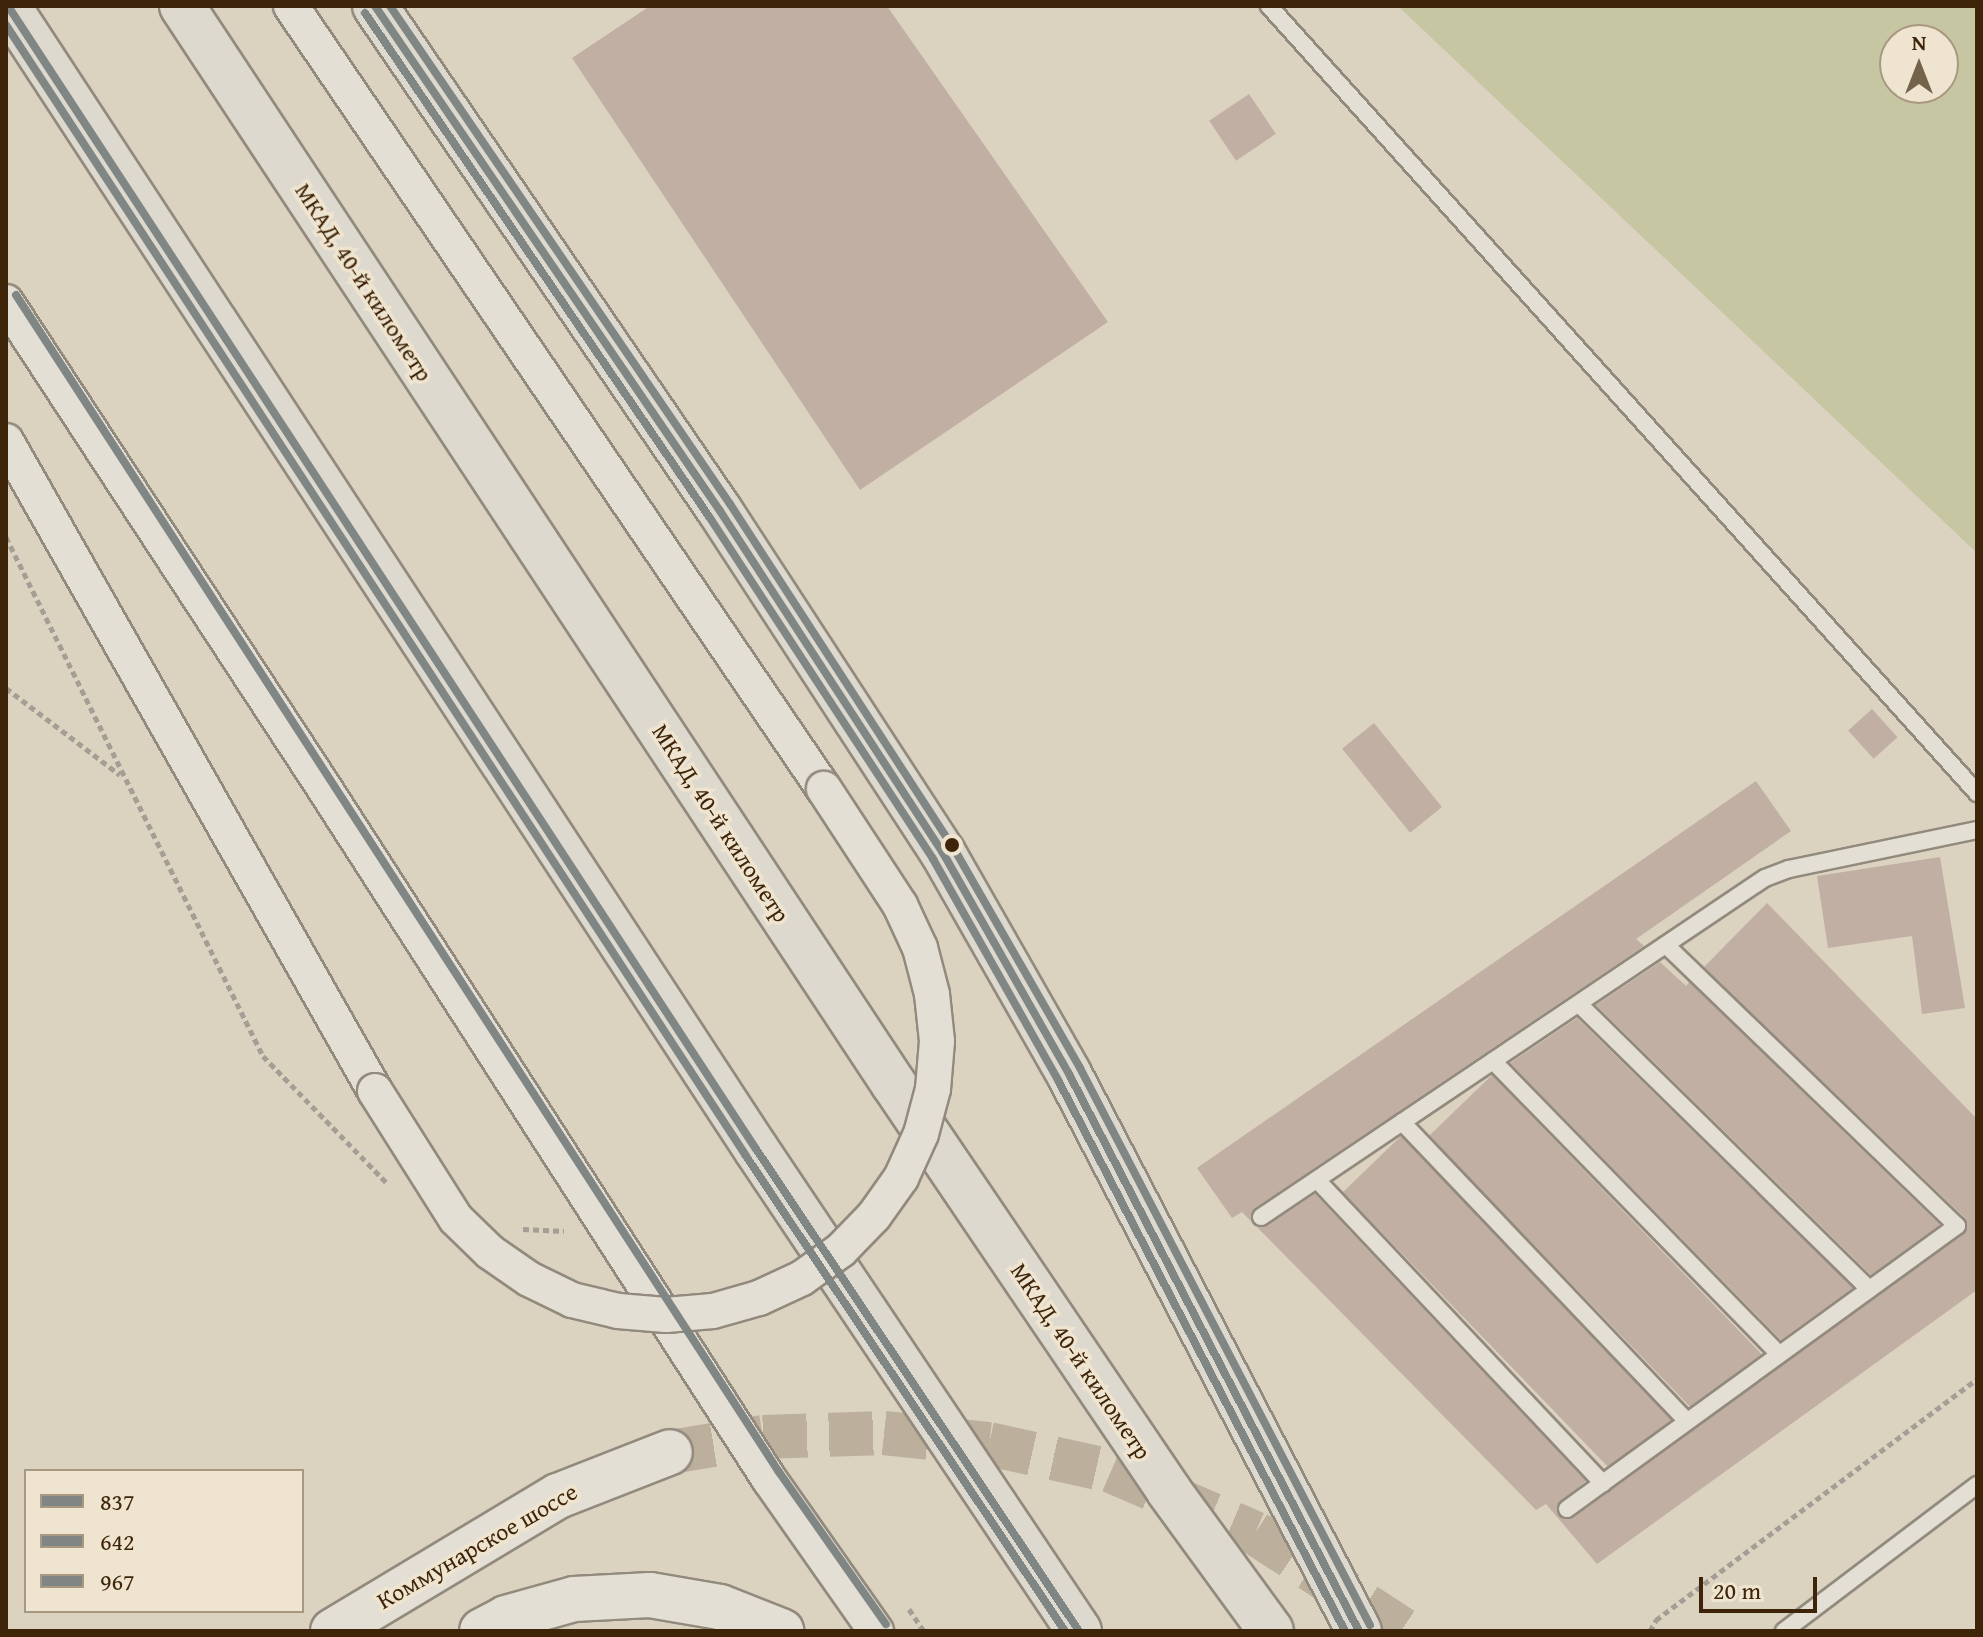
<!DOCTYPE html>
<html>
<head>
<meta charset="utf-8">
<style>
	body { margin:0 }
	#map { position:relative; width:1983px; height:1637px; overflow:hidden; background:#dbd2c0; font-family:"Gentium Book Plus",serif }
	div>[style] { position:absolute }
	.green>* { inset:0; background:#c7c6a3 }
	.building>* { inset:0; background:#c2afa4; transform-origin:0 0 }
	.secondary-tunnel>* { height:44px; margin-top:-22px; transform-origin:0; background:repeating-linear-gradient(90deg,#bcaf9c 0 44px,transparent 0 66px) }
	.path>* { height:5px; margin-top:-2.5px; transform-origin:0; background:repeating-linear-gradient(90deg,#a59e95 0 6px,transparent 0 10px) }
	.roads { filter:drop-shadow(2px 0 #928a7d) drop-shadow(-2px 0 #928a7d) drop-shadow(0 2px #928a7d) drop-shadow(0 -2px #928a7d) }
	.service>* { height:16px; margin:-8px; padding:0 8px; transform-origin:8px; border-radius:8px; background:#e4dfd5 }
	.minor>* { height:34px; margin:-17px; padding:0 17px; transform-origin:17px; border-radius:17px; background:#e4dfd5 }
	.secondary>* { height:44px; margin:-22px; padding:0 22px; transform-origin:22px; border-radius:22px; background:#e4dfd5 }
	.primary>* { height:44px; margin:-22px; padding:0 22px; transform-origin:22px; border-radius:22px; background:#ded9ce }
	.trunk>* { height:44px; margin:-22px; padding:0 22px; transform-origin:22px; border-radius:22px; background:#ded9ce }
	.bridges { filter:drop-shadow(2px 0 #928a7d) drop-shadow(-2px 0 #928a7d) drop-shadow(0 2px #928a7d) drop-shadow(0 -2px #928a7d) }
	.minor-bridge>* { height:34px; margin:-17px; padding:0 17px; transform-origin:17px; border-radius:17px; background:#e4dfd5 }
	.bus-1>* { height:8px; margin:-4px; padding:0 4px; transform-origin:4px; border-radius:4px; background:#808684 }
	.bus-2>* { height:8px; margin:-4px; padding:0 4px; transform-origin:4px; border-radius:4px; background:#808684 }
	.bus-3>* { height:8px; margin:-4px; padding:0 4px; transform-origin:4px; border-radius:4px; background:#808684 }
	.dots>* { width:22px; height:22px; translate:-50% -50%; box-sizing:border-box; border:4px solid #efe4cf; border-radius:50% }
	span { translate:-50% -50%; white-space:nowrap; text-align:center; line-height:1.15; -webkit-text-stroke:7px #efe4cf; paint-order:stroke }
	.street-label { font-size:24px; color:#3e250a }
	.frame { position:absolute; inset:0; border:8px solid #3e250a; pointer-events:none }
	.legend { position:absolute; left:24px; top:1469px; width:280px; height:144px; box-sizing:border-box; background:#efe4cf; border:2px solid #a89880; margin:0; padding:10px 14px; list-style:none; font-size:24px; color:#3e250a }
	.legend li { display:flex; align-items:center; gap:16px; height:40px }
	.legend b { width:40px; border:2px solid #a89880 }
	.north { position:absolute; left:1879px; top:24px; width:80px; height:80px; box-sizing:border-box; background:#efe4cf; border:2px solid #a89880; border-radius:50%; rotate:0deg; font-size:22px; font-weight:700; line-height:32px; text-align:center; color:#3e250a }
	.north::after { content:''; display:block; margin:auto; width:28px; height:36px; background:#75624a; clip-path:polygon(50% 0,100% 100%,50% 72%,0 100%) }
	.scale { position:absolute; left:1699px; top:1577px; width:118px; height:36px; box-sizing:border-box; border:4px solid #3e250a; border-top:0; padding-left:10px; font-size:24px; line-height:28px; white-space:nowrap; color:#3e250a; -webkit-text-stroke:6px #efe4cf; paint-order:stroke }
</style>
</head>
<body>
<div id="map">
	<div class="green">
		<div style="clip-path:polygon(evenodd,1398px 6px,1977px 6px,1977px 553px,1439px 45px,1398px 6px,1895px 40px,1943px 40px,1943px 88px,1895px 88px,1895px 40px)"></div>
	</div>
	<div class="building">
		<div style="clip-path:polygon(650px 6px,887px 6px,1108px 322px,860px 490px,572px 58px)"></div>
		<div style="left:1249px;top:94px;width:48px;height:48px;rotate:56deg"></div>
		<div style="left:1872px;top:709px;width:38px;height:32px;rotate:48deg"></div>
		<div style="left:1374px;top:723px;width:108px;height:41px;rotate:51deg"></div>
		<div style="clip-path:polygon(1756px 781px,1791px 831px,1636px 939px,1644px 946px,1255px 1208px,1251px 1221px,1242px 1212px,1232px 1218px,1197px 1168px)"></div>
		<div style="clip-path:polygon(1940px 857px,1965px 1008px,1922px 1014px,1912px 936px,1828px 948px,1817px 876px)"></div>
		<div style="clip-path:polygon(1767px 903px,1977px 1119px,1977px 1290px,1597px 1564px,1546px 1504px,1536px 1510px,1257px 1227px,1267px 1226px,1315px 1194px,1586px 1481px,1557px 1505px,1562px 1519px,1573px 1518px,1967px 1229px,1965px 1218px,1704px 967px)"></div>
		<div style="clip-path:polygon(1660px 962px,1686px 986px,1689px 982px,1940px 1225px,1871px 1275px,1596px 1005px)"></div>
		<div style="clip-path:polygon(1577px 1018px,1853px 1288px,1781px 1340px,1510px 1063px)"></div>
		<div style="left:1492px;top:1075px;width:388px;height:88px;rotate:46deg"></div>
		<div style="left:1401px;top:1136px;width:392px;height:81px;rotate:46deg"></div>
	</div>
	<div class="secondary-tunnel">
		<div style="left:670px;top:1452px;width:94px;rotate:-9.2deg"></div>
		<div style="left:763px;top:1437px;width:121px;rotate:-1.9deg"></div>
		<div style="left:884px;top:1433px;width:106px;rotate:6deg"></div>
		<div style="left:989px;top:1444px;width:125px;rotate:12.5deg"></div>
		<div style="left:1111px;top:1471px;width:157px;rotate:23.3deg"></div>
		<div style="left:1255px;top:1533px;width:179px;rotate:33.2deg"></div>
	</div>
	<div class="path">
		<div style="left:6px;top:537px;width:579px;rotate:63.66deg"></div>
		<div style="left:263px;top:1056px;width:176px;rotate:45.7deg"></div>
		<div style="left:6px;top:688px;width:143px;rotate:37.3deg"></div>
		<div style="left:523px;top:1229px;width:41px;rotate:2.8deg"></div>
		<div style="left:909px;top:1609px;width:27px;rotate:56deg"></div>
		<div style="left:1650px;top:1631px;width:13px;rotate:-61deg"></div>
		<div style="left:1656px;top:1620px;width:401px;rotate:-36.9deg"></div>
	</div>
	<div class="roads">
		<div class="service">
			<div style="left:1269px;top:6px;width:1059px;rotate:48.02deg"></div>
			<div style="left:1579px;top:1004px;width:407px;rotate:44.5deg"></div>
			<div style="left:1493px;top:1061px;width:409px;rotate:45.7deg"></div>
			<div style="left:1402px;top:1122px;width:413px;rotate:46.4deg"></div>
			<div style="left:1317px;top:1180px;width:417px;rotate:46.7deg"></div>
			<div style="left:1261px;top:1217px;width:607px;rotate:-33.93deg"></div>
			<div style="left:1765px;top:878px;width:26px;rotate:-21deg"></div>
			<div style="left:1789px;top:869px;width:192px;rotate:-11.7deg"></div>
			<div style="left:1567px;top:1509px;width:482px;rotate:-36deg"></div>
			<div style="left:1957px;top:1226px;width:405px;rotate:-136deg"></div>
			<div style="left:1784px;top:1631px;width:242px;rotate:-37.1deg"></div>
		</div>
		<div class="minor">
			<div style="left:291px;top:6px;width:947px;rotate:55.76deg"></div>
			<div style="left:6px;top:302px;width:575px;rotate:56.78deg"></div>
			<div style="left:321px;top:783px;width:828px;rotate:57.23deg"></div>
			<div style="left:769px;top:1479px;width:186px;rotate:54.9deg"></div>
			<div style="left:6px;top:441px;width:747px;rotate:60.42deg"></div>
		</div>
		<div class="secondary">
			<div style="left:333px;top:1631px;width:262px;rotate:-31deg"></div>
			<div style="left:558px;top:1496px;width:120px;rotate:-21.4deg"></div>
			<div style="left:482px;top:1631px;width:27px;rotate:-28deg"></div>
			<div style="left:506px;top:1618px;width:71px;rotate:-15.6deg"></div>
			<div style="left:574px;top:1599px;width:76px;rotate:-3deg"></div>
			<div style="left:650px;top:1595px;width:71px;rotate:9.7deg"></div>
			<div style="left:720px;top:1607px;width:66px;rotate:21.5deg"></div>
		</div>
		<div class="primary">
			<div style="left:375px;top:6px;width:612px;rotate:55.66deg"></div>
			<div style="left:720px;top:511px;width:408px;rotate:56.9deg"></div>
			<div style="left:943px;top:853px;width:254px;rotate:60.3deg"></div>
			<div style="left:1069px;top:1074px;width:628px;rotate:62.5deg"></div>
		</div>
		<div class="trunk">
			<div style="left:8px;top:6px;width:1366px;rotate:56.8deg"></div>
			<div style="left:756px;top:1149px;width:580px;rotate:56.17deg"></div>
			<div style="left:182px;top:6px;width:1291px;rotate:56.57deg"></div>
			<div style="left:893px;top:1083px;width:493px;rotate:55.9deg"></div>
			<div style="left:1169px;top:1491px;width:173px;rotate:53.9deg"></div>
		</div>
	</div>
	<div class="bridges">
		<div class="minor-bridge">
			<div style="left:375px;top:1091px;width:151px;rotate:57.7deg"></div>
			<div style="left:456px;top:1219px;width:47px;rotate:44.1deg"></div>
			<div style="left:490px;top:1252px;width:47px;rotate:34.7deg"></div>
			<div style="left:529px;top:1279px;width:48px;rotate:26deg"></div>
			<div style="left:572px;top:1300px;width:47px;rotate:13.4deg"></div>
			<div style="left:618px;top:1311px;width:48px;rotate:4.8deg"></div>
			<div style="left:666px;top:1315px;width:47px;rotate:-4.9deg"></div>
			<div style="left:713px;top:1311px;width:48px;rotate:-15.8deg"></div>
			<div style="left:759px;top:1298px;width:47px;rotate:-24.9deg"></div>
			<div style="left:802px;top:1278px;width:48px;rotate:-35.7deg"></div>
			<div style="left:841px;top:1250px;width:47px;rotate:-45.9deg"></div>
			<div style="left:874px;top:1216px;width:47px;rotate:-54.6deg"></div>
			<div style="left:901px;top:1178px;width:48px;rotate:-65.6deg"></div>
			<div style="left:921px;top:1134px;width:47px;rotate:-75.1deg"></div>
			<div style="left:933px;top:1089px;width:48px;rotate:-85.2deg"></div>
			<div style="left:937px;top:1041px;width:47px;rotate:-96.1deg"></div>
			<div style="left:932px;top:994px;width:48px;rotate:-104.6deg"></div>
			<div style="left:920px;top:948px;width:47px;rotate:-114.9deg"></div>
			<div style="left:900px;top:905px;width:139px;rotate:-123.2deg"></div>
		</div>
	</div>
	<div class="bus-1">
		<div style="left:8px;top:6px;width:1366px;rotate:56.8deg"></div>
		<div style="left:756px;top:1149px;width:580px;rotate:56.17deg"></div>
		<div style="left:375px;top:6px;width:612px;rotate:55.66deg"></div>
		<div style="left:720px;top:511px;width:408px;rotate:56.9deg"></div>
		<div style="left:943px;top:853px;width:254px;rotate:60.3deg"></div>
		<div style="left:1069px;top:1074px;width:628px;rotate:62.5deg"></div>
	</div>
	<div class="bus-2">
		<div style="left:365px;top:13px;width:612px;rotate:55.66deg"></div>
		<div style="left:710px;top:518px;width:407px;rotate:56.8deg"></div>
		<div style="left:933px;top:859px;width:254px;rotate:60.5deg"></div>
		<div style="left:1058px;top:1080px;width:621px;rotate:62.49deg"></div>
		<div style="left:6px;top:25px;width:1352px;rotate:56.8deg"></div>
		<div style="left:746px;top:1156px;width:572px;rotate:56.12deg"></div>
	</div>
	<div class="bus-3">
		<div style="left:390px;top:6px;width:603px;rotate:55.68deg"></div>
		<div style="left:730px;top:504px;width:409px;rotate:57deg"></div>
		<div style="left:953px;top:847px;width:255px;rotate:60.1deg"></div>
		<div style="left:1080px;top:1068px;width:628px;rotate:62.5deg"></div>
		<div style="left:16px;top:295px;width:1403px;rotate:57.05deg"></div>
		<div style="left:779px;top:1472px;width:186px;rotate:54.9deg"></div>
	</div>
	<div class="dots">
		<div style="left:952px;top:845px;background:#3e250a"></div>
	</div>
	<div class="street-label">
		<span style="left:364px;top:282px;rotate:57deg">МКАД, 40-й километр</span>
		<span style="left:721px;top:823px;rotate:57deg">МКАД, 40-й километр</span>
		<span style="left:1081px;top:1361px;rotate:56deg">МКАД, 40-й километр</span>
		<span style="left:477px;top:1546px;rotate:-30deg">Коммунарское шоссе</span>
	</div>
	<div class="frame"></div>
	<ul class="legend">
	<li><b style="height:10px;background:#808684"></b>837</li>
	<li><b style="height:10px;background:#808684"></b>642</li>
	<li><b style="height:10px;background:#808684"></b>967</li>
	</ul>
	<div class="north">N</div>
	<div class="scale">20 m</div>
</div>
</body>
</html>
